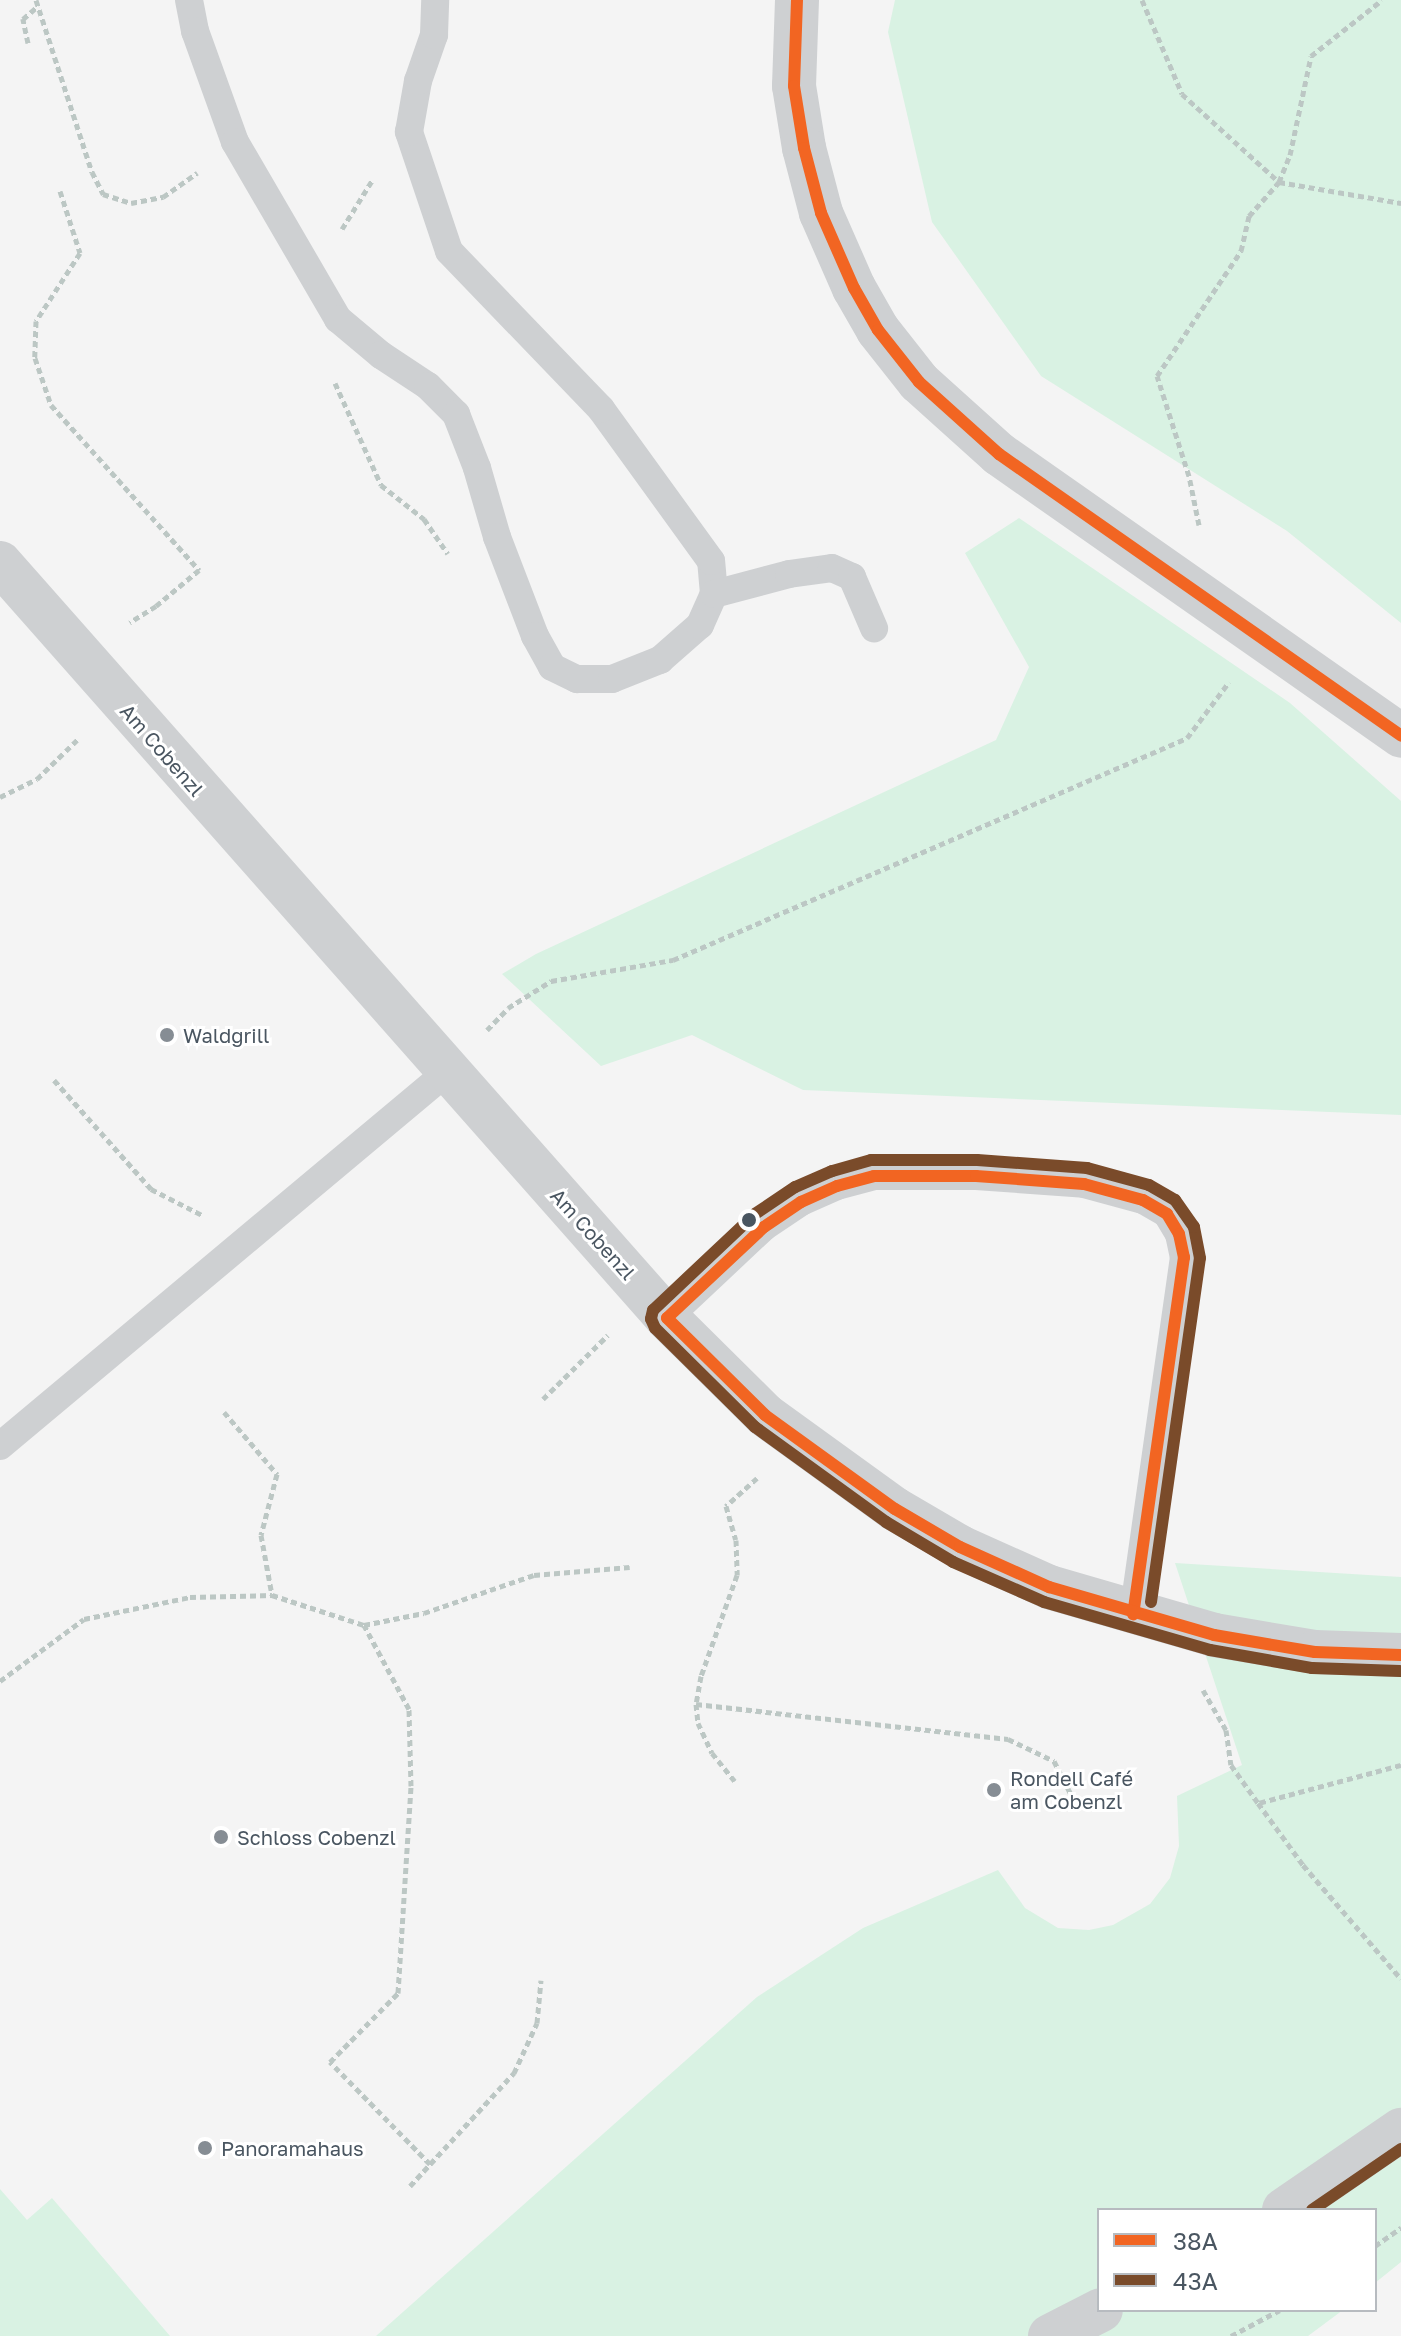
<!DOCTYPE html>
<html>
<head>
<meta charset="utf-8">
<style>
	body { margin:0 }
	#map { position:relative; width:1401px; height:2336px; overflow:hidden; background:#f4f4f4; font-family:"Golos Text",sans-serif }
	div>[style] { position:absolute }
	.green>* { inset:0; background:#d9f2e3 }
	.path>* { height:5px; margin-top:-2.5px; transform-origin:0; background:repeating-linear-gradient(90deg,#bcc7c4 0 6px,transparent 0 10px) }
	.service>* { height:28px; margin:-14px; padding:0 14px; transform-origin:14px; border-radius:14px; background:#ced0d2 }
	.minor>* { height:44px; margin:-22px; padding:0 22px; transform-origin:22px; border-radius:22px; background:#ced0d2 }
	.tertiary>* { height:44px; margin:-22px; padding:0 22px; transform-origin:22px; border-radius:22px; background:#ced0d2 }
	.bus-1>* { height:12px; margin:-6px; padding:0 6px; transform-origin:6px; border-radius:6px; background:#f26522 }
	.bus-2>* { height:12px; margin:-6px; padding:0 6px; transform-origin:6px; border-radius:6px; background:#7a4b2a }
	.dots>* { width:22px; height:22px; translate:-50% -50%; box-sizing:border-box; border:4px solid #fff; border-radius:50% }
	span { translate:-50% -50%; white-space:nowrap; text-align:center; line-height:1.15; -webkit-text-stroke:6px #fff; paint-order:stroke }
	.street-label { font-size:20px; color:#4a5661 }
	.poi-label { font-size:20px; color:#4a5661 }
	.left { translate:0 -50%; text-align:left }
	.legend { position:absolute; left:1097px; top:2208px; width:280px; height:104px; box-sizing:border-box; background:#fff; border:2px solid #b7bbc0; margin:0; padding:10px 14px; list-style:none; font-size:24px; color:#4a5661 }
	.legend li { display:flex; align-items:center; gap:16px; height:40px }
	.legend b { width:40px; border:2px solid #b7bbc0 }
</style>
</head>
<body>
<div id="map">
	<div class="green">
		<div style="clip-path:polygon(895px 0,1401px 0,1401px 623px,1287px 531px,1041px 376px,932px 222px,888px 32px)"></div>
		<div style="clip-path:polygon(1019px 518px,1290px 703px,1401px 801px,1401px 1115px,803px 1090px,692px 1035px,601px 1066px,502px 974px,536px 954px,996px 740px,1029px 667px,965px 553px)"></div>
		<div style="clip-path:polygon(1175px 1563px,1401px 1577px,1401px 2262px,1375px 2283px,1375px 2210px,1099px 2210px,1099px 2310px,1343px 2310px,1308px 2336px,376px 2336px,757px 1997px,863px 1928px,998px 1870px,1025px 1908px,1058px 1928px,1089px 1930px,1113px 1925px,1150px 1904px,1170px 1878px,1179px 1846px,1177px 1796px,1242px 1765px)"></div>
		<div style="clip-path:polygon(0 2189px,27px 2220px,52px 2198px,170px 2336px,0 2336px)"></div>
	</div>
	<div class="path">
		<div style="left:36px;top:0;width:181px;rotate:72deg"></div>
		<div style="left:92px;top:172px;width:25px;rotate:63deg"></div>
		<div style="left:103px;top:194px;width:29px;rotate:18deg"></div>
		<div style="left:131px;top:203px;width:33px;rotate:-11deg"></div>
		<div style="left:163px;top:197px;width:42px;rotate:-35.2deg"></div>
		<div style="left:1142px;top:0;width:102px;rotate:66.9deg"></div>
		<div style="left:1182px;top:94px;width:131px;rotate:42.2deg"></div>
		<div style="left:1279px;top:182px;width:124px;rotate:9.8deg"></div>
		<div style="left:28px;top:43px;width:25px;rotate:-102deg"></div>
		<div style="left:23px;top:19px;width:20px;rotate:-41deg"></div>
		<div style="left:60px;top:191px;width:65px;rotate:72.1deg"></div>
		<div style="left:80px;top:253px;width:81px;rotate:122.9deg"></div>
		<div style="left:36px;top:321px;width:37px;rotate:92deg"></div>
		<div style="left:35px;top:358px;width:50px;rotate:71.2deg"></div>
		<div style="left:51px;top:405px;width:222px;rotate:48.1deg"></div>
		<div style="left:199px;top:570px;width:56px;rotate:140.1deg"></div>
		<div style="left:156px;top:606px;width:31px;rotate:148deg"></div>
		<div style="left:342px;top:229px;width:59px;rotate:-58.2deg"></div>
		<div style="left:335px;top:383px;width:112px;rotate:65.7deg"></div>
		<div style="left:381px;top:485px;width:55px;rotate:38.3deg"></div>
		<div style="left:424px;top:519px;width:42px;rotate:55.6deg"></div>
		<div style="left:1199px;top:525px;width:50px;rotate:-101.5deg"></div>
		<div style="left:1189px;top:476px;width:105px;rotate:-107.7deg"></div>
		<div style="left:1157px;top:376px;width:151px;rotate:-56.1deg"></div>
		<div style="left:1241px;top:251px;width:36px;rotate:-77deg"></div>
		<div style="left:1249px;top:216px;width:45px;rotate:-48.6deg"></div>
		<div style="left:1279px;top:182px;width:29px;rotate:-68deg"></div>
		<div style="left:1290px;top:155px;width:101px;rotate:-78deg"></div>
		<div style="left:1311px;top:56px;width:90px;rotate:-38.3deg"></div>
		<div style="left:0;top:797px;width:41px;rotate:-25.9deg"></div>
		<div style="left:37px;top:779px;width:57px;rotate:-44.3deg"></div>
		<div style="left:487px;top:1030px;width:30px;rotate:-46deg"></div>
		<div style="left:508px;top:1008px;width:51px;rotate:-32.1deg"></div>
		<div style="left:551px;top:981px;width:124px;rotate:-9.8deg"></div>
		<div style="left:673px;top:960px;width:560px;rotate:-23.36deg"></div>
		<div style="left:1187px;top:738px;width:70px;rotate:-53.1deg"></div>
		<div style="left:54px;top:1080px;width:146px;rotate:48.3deg"></div>
		<div style="left:151px;top:1189px;width:57px;rotate:27deg"></div>
		<div style="left:543px;top:1399px;width:91px;rotate:-44.6deg"></div>
		<div style="left:224px;top:1412px;width:82px;rotate:49.5deg"></div>
		<div style="left:277px;top:1474px;width:63px;rotate:104.7deg"></div>
		<div style="left:261px;top:1535px;width:61px;rotate:79.6deg"></div>
		<div style="left:757px;top:1478px;width:42px;rotate:137.9deg"></div>
		<div style="left:726px;top:1506px;width:35px;rotate:74deg"></div>
		<div style="left:736px;top:1540px;width:35px;rotate:88deg"></div>
		<div style="left:737px;top:1575px;width:107px;rotate:109.6deg"></div>
		<div style="left:701px;top:1676px;width:28px;rotate:100deg"></div>
		<div style="left:696px;top:1704px;width:314px;rotate:6.4deg"></div>
		<div style="left:1008px;top:1739px;width:51px;rotate:25.6deg"></div>
		<div style="left:1054px;top:1761px;width:55px;rotate:63deg"></div>
		<div style="left:0;top:1681px;width:104px;rotate:-36.4deg"></div>
		<div style="left:84px;top:1619px;width:108px;rotate:-11.7deg"></div>
		<div style="left:190px;top:1597px;width:82px;rotate:-1.4deg"></div>
		<div style="left:272px;top:1595px;width:97px;rotate:18.1deg"></div>
		<div style="left:1203px;top:1690px;width:46px;rotate:60.1deg"></div>
		<div style="left:1226px;top:1730px;width:35px;rotate:82deg"></div>
		<div style="left:1231px;top:1765px;width:47px;rotate:54.6deg"></div>
		<div style="left:696px;top:1704px;width:19px;rotate:84deg"></div>
		<div style="left:698px;top:1723px;width:33px;rotate:65deg"></div>
		<div style="left:712px;top:1753px;width:36px;rotate:51deg"></div>
		<div style="left:1401px;top:1765px;width:148px;rotate:165.1deg"></div>
		<div style="left:1258px;top:1803px;width:77px;rotate:54deg"></div>
		<div style="left:1303px;top:1865px;width:150px;rotate:49.3deg"></div>
		<div style="left:430px;top:2164px;width:143px;rotate:-134.4deg"></div>
		<div style="left:330px;top:2062px;width:97px;rotate:-45.4deg"></div>
		<div style="left:398px;top:1993px;width:207px;rotate:-86.4deg"></div>
		<div style="left:411px;top:1786px;width:77px;rotate:-91.5deg"></div>
		<div style="left:409px;top:1709px;width:95px;rotate:-118.2deg"></div>
		<div style="left:364px;top:1625px;width:61px;rotate:-11.3deg"></div>
		<div style="left:424px;top:1613px;width:116px;rotate:-19.1deg"></div>
		<div style="left:534px;top:1575px;width:96px;rotate:-4.8deg"></div>
		<div style="left:410px;top:2186px;width:154px;rotate:-47.4deg"></div>
		<div style="left:514px;top:2073px;width:55px;rotate:-65.3deg"></div>
		<div style="left:537px;top:2023px;width:43px;rotate:-84.7deg"></div>
		<div style="left:1375px;top:2246px;width:32px;rotate:-35deg"></div>
		<div style="left:1231px;top:2336px;width:55px;rotate:-28deg"></div>
	</div>
	<div class="service">
		<div style="left:189px;top:0;width:32px;rotate:79deg"></div>
		<div style="left:195px;top:31px;width:118px;rotate:70.2deg"></div>
		<div style="left:235px;top:142px;width:205px;rotate:59.8deg"></div>
		<div style="left:338px;top:319px;width:56px;rotate:39.9deg"></div>
		<div style="left:381px;top:355px;width:56px;rotate:33.4deg"></div>
		<div style="left:428px;top:386px;width:40px;rotate:45deg"></div>
		<div style="left:456px;top:414px;width:58px;rotate:68.7deg"></div>
		<div style="left:477px;top:468px;width:72px;rotate:73.8deg"></div>
		<div style="left:497px;top:537px;width:106px;rotate:69deg"></div>
		<div style="left:535px;top:636px;width:35px;rotate:61deg"></div>
		<div style="left:552px;top:667px;width:28px;rotate:26deg"></div>
		<div style="left:577px;top:679px;width:35px"></div>
		<div style="left:612px;top:679px;width:52px;rotate:-21.6deg"></div>
		<div style="left:660px;top:660px;width:53px;rotate:-41.2deg"></div>
		<div style="left:700px;top:625px;width:34px;rotate:-66deg"></div>
		<div style="left:714px;top:594px;width:33px;rotate:-95deg"></div>
		<div style="left:711px;top:561px;width:188px;rotate:-125.9deg"></div>
		<div style="left:601px;top:409px;width:219px;rotate:-133.9deg"></div>
		<div style="left:449px;top:251px;width:126px;rotate:-108.6deg"></div>
		<div style="left:409px;top:132px;width:52px;rotate:-80deg"></div>
		<div style="left:418px;top:81px;width:49px;rotate:-70.8deg"></div>
		<div style="left:434px;top:35px;width:35px;rotate:-88deg"></div>
		<div style="left:714px;top:594px;width:78px;rotate:-14.9deg"></div>
		<div style="left:789px;top:574px;width:43px;rotate:-7.9deg"></div>
		<div style="left:832px;top:568px;width:22px;rotate:24deg"></div>
		<div style="left:852px;top:577px;width:56px;rotate:66.7deg"></div>
		<div style="left:667px;top:1318px;width:133px;rotate:-43.2deg"></div>
		<div style="left:764px;top:1227px;width:45px;rotate:-34deg"></div>
		<div style="left:801px;top:1202px;width:39px;rotate:-24deg"></div>
		<div style="left:837px;top:1186px;width:38px;rotate:-15deg"></div>
		<div style="left:874px;top:1176px;width:102px"></div>
		<div style="left:976px;top:1176px;width:108px;rotate:4.2deg"></div>
		<div style="left:1084px;top:1184px;width:61px;rotate:15.2deg"></div>
		<div style="left:1143px;top:1200px;width:28px;rotate:30deg"></div>
		<div style="left:1167px;top:1214px;width:23px;rotate:59deg"></div>
		<div style="left:1179px;top:1234px;width:24px;rotate:78deg"></div>
		<div style="left:1184px;top:1257px;width:361px;rotate:98.1deg"></div>
		<div style="left:0;top:1446px;width:583px;rotate:-39.92deg"></div>
	</div>
	<div class="minor">
		<div style="left:0;top:563px;width:1007px;rotate:48.54deg"></div>
		<div style="left:667px;top:1318px;width:138px;rotate:44.7deg"></div>
		<div style="left:765px;top:1415px;width:160px;rotate:35.9deg"></div>
		<div style="left:895px;top:1509px;width:75px;rotate:30.3deg"></div>
		<div style="left:960px;top:1547px;width:98px;rotate:24.2deg"></div>
		<div style="left:1049px;top:1587px;width:172px;rotate:16.2deg"></div>
		<div style="left:1214px;top:1635px;width:102px;rotate:9.6deg"></div>
		<div style="left:1315px;top:1652px;width:86px;rotate:2deg"></div>
	</div>
	<div class="tertiary">
		<div style="left:797px;top:0;width:86px;rotate:92deg"></div>
		<div style="left:794px;top:86px;width:63px;rotate:80.8deg"></div>
		<div style="left:804px;top:148px;width:67px;rotate:75.3deg"></div>
		<div style="left:821px;top:213px;width:82px;rotate:66.3deg"></div>
		<div style="left:854px;top:288px;width:48px;rotate:60.3deg"></div>
		<div style="left:878px;top:330px;width:66px;rotate:51.7deg"></div>
		<div style="left:919px;top:382px;width:108px;rotate:42deg"></div>
		<div style="left:999px;top:454px;width:491px;rotate:35deg"></div>
		<div style="left:1284px;top:2210px;width:142px;rotate:-34.4deg"></div>
		<div style="left:1050px;top:2336px;width:57px;rotate:-27deg"></div>
	</div>
	<div class="bus-1">
		<div style="left:797px;top:0;width:86px;rotate:92deg"></div>
		<div style="left:794px;top:86px;width:63px;rotate:80.8deg"></div>
		<div style="left:804px;top:148px;width:67px;rotate:75.3deg"></div>
		<div style="left:821px;top:213px;width:82px;rotate:66.3deg"></div>
		<div style="left:854px;top:288px;width:48px;rotate:60.3deg"></div>
		<div style="left:878px;top:330px;width:66px;rotate:51.7deg"></div>
		<div style="left:919px;top:382px;width:108px;rotate:42deg"></div>
		<div style="left:999px;top:454px;width:491px;rotate:35deg"></div>
		<div style="left:667px;top:1318px;width:133px;rotate:-43.2deg"></div>
		<div style="left:764px;top:1227px;width:45px;rotate:-34deg"></div>
		<div style="left:801px;top:1202px;width:39px;rotate:-24deg"></div>
		<div style="left:837px;top:1186px;width:38px;rotate:-15deg"></div>
		<div style="left:874px;top:1176px;width:102px"></div>
		<div style="left:976px;top:1176px;width:108px;rotate:4.2deg"></div>
		<div style="left:1084px;top:1184px;width:61px;rotate:15.2deg"></div>
		<div style="left:1143px;top:1200px;width:28px;rotate:30deg"></div>
		<div style="left:1167px;top:1214px;width:23px;rotate:59deg"></div>
		<div style="left:1179px;top:1234px;width:24px;rotate:78deg"></div>
		<div style="left:1184px;top:1257px;width:361px;rotate:98.1deg"></div>
		<div style="left:667px;top:1318px;width:138px;rotate:44.7deg"></div>
		<div style="left:765px;top:1415px;width:160px;rotate:35.9deg"></div>
		<div style="left:895px;top:1509px;width:75px;rotate:30.3deg"></div>
		<div style="left:960px;top:1547px;width:98px;rotate:24.2deg"></div>
		<div style="left:1049px;top:1587px;width:172px;rotate:16.2deg"></div>
		<div style="left:1214px;top:1635px;width:102px;rotate:9.6deg"></div>
		<div style="left:1315px;top:1652px;width:86px;rotate:2deg"></div>
	</div>
	<div class="bus-2">
		<div style="left:1151px;top:1602px;width:347px;rotate:-81.9deg"></div>
		<div style="left:1200px;top:1258px;width:32px;rotate:-101deg"></div>
		<div style="left:1194px;top:1227px;width:33px;rotate:-125deg"></div>
		<div style="left:1175px;top:1200px;width:30px;rotate:-150deg"></div>
		<div style="left:1149px;top:1185px;width:64px;rotate:-164.7deg"></div>
		<div style="left:1087px;top:1168px;width:110px;rotate:-175.8deg"></div>
		<div style="left:977px;top:1160px;width:106px;rotate:180deg"></div>
		<div style="left:871px;top:1160px;width:41px;rotate:164.2deg"></div>
		<div style="left:832px;top:1171px;width:40px;rotate:156.6deg"></div>
		<div style="left:795px;top:1187px;width:48px;rotate:146deg"></div>
		<div style="left:755px;top:1214px;width:140px;rotate:136.7deg"></div>
		<div style="left:653px;top:1310px;width:9px;rotate:103deg"></div>
		<div style="left:651px;top:1319px;width:10px;rotate:66deg"></div>
		<div style="left:655px;top:1328px;width:141px;rotate:44.7deg"></div>
		<div style="left:755px;top:1427px;width:162px;rotate:35.9deg"></div>
		<div style="left:886px;top:1522px;width:78px;rotate:30.8deg"></div>
		<div style="left:953px;top:1562px;width:99px;rotate:23.7deg"></div>
		<div style="left:1044px;top:1602px;width:173px;rotate:16.1deg"></div>
		<div style="left:1210px;top:1650px;width:104px;rotate:10deg"></div>
		<div style="left:1312px;top:1668px;width:88px;rotate:2deg"></div>
		<div style="left:1312px;top:2210px;width:108px;rotate:-34.4deg"></div>
	</div>
	<div class="dots">
		<div style="left:167px;top:1035px;background:#868d94"></div>
		<div style="left:749px;top:1220px;background:#4a5661"></div>
		<div style="left:994px;top:1790px;background:#868d94"></div>
		<div style="left:221px;top:1837px;background:#868d94"></div>
		<div style="left:205px;top:2148px;background:#868d94"></div>
	</div>
	<div class="street-label">
		<span style="left:162px;top:750px;rotate:49deg">Am Cobenzl</span>
		<span style="left:593px;top:1234px;rotate:48deg">Am Cobenzl</span>
	</div>
	<div class="poi-label">
		<span class="left" style="left:183px;top:1035px">Waldgrill</span>
		<span class="left" style="left:1010px;top:1790px">Rondell Café<br>am Cobenzl</span>
		<span class="left" style="left:237px;top:1837px">Schloss Cobenzl</span>
		<span class="left" style="left:221px;top:2148px">Panoramahaus</span>
	</div>
	<ul class="legend">
	<li><b style="height:10px;background:#f26522"></b>38A</li>
	<li><b style="height:10px;background:#7a4b2a"></b>43A</li>
	</ul>
</div>
</body>
</html>
